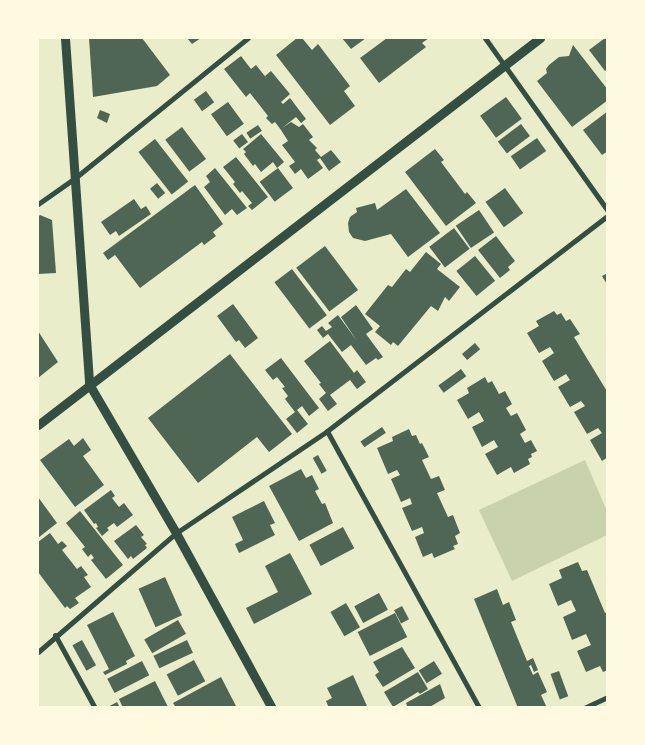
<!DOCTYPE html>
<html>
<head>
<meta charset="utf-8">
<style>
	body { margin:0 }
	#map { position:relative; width:645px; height:745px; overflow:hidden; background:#e9edc9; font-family:Inter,sans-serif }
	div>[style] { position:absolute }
	.green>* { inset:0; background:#cad2ad }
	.building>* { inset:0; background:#4f6655; transform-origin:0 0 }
	.minor>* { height:5px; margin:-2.5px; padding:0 2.5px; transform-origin:2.5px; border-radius:2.5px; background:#344e41 }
	.tertiary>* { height:9px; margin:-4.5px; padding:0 4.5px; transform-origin:4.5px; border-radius:4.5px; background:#344e41 }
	span { translate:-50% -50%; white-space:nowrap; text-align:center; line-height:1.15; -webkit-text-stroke:4.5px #fefae0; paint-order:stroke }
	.frame { position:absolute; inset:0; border:39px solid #fefae0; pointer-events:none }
</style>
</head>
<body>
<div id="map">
	<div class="green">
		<div style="clip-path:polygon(585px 460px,607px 511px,607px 535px,512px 581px,479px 510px)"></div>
	</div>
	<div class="building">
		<div style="clip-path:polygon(89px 38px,142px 38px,170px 75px,157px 86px,93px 97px)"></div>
		<div style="clip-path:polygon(187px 38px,201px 38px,192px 44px)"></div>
		<div style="clip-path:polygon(297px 38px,302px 38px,312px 50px,318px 44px,350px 86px,344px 91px,355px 106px,330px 125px,276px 55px)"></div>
		<div style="clip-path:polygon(342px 38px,366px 38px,351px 49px)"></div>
		<div style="clip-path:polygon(387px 38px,429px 38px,422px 43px,426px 47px,379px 83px,360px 58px)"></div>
		<div style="clip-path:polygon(605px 38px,608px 39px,608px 69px,605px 71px,589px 50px)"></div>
		<div style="clip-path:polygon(573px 45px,608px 90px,608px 100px,572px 127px,537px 81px,547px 73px,546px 69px,549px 65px,559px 57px,569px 56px)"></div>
		<div style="clip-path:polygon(241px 56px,251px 69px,256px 65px,268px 80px,265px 76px,271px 71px,290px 94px,281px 102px,283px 104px,290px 98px,306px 119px,301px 123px,296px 117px,282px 128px,291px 122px,299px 127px,303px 124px,313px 137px,309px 140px,317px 148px,315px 150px,321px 157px,331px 150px,341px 162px,329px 171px,320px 158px,317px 160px,323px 168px,308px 179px,301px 169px,295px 174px,289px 166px,295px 162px,282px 145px,288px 141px,281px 130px,275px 122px,272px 124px,266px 118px,268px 116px,250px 93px,246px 97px,224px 69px)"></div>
		<div style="left:206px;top:91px;width:14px;height:15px;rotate:54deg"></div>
		<div style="left:506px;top:97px;width:27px;height:32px;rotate:54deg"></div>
		<div style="left:228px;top:102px;width:27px;height:21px;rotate:54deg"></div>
		<div style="clip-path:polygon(100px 110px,110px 114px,107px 123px,97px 118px)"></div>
		<div style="clip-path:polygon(608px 111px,608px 151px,602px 155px,583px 130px)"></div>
		<div style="left:521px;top:124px;width:15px;height:29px;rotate:53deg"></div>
		<div style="left:258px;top:125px;width:7px;height:14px;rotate:56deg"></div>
		<div style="left:182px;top:127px;width:40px;height:21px;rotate:53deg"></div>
		<div style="left:242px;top:134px;width:10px;height:11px;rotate:53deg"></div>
		<div style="clip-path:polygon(261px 134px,284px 162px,277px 168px,273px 162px,261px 172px,255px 164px,253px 166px,244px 154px,246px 152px,243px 149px)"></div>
		<div style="left:537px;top:138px;width:16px;height:32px;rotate:55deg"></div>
		<div style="left:155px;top:139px;width:54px;height:21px;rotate:52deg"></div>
		<div style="clip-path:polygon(435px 149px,444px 160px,441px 162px,465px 194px,467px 192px,476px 203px,446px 226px,405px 172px)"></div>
		<div style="clip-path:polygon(236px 157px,268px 197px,252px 210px,248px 206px,252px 203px,242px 191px,240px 193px,233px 184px,235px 182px,223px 167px)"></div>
		<div style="clip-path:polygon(215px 168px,247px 208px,237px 215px,232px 209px,225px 215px,204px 187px,210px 182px,206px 176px)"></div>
		<div style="left:278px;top:168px;width:25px;height:23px;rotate:53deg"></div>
		<div style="left:157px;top:183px;width:13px;height:9px;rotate:51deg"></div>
		<div style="clip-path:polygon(195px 185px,223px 224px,213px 232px,216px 236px,204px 245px,202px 242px,140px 288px,115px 255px,108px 260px,103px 253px)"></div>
		<div style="left:505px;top:188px;width:31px;height:24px;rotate:54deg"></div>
		<div style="clip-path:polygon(406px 189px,440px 233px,408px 257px,391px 234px,365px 241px,353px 238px,349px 232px,348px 223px,350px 217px,357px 212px,356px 208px,375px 203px,377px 210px)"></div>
		<div style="clip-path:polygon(134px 199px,141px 209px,146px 206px,151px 214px,119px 236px,116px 231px,110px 235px,101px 222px)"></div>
		<div style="left:479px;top:210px;width:27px;height:28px;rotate:56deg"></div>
		<div style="clip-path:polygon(40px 215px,52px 220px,56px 273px,38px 274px,38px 217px)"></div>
		<div style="left:454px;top:228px;width:26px;height:31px;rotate:53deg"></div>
		<div style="clip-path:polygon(496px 236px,515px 261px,508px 267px,510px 270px,500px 278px,478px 250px)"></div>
		<div style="left:325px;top:246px;width:55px;height:36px;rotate:53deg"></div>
		<div style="clip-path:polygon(426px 252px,441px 264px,437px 269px,460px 287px,449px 301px,445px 297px,438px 311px,431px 306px,398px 346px,393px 342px,391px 345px,375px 332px,380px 326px,365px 314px,388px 285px,392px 287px,406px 269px,410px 272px)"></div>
		<div style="left:475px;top:256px;width:32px;height:24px;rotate:51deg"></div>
		<div style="left:292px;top:269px;width:58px;height:22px;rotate:53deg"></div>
		<div style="clip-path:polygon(608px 273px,608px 286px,602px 276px)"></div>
		<div style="clip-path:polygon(233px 304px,258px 338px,245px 348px,239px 340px,236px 342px,217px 316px)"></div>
		<div style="clip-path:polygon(356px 305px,373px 329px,366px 334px,383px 357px,378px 360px,376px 358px,366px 365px,351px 345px,342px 352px,328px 334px,323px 338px,317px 330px,322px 326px,326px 331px,332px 327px,328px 323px,338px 315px,357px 341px,341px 317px)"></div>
		<div style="clip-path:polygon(554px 311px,557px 315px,561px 313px,566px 321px,570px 319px,580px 334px,574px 337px,608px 393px,608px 457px,602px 461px,590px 440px,602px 433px,598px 428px,587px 434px,574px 412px,585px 406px,581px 401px,570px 407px,558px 387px,570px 380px,566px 374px,554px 381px,542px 361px,554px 353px,550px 347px,539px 353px,527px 333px,539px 326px,536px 321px)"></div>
		<div style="clip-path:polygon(38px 331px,58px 362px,38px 378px)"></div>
		<div style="clip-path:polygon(330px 341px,354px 373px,357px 370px,366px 382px,357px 389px,350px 380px,330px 395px,337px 404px,328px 411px,319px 399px,326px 393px,319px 384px,321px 383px,304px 361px)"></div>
		<div style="left:475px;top:343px;width:8px;height:17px;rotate:50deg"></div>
		<div style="clip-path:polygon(230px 354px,292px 434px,269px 452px,257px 437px,198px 483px,148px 418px)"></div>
		<div style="clip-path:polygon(281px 358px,319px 408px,309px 416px,302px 406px,297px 410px,308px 424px,297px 433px,286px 419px,295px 412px,285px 399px,288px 396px,282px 388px,285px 387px,277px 377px,273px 380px,265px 370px)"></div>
		<div style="left:461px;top:369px;width:9px;height:28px;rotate:54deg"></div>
		<div style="clip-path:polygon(485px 377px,488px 383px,492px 381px,499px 394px,505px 391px,512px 404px,506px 408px,511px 416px,517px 413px,526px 430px,520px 434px,525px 443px,531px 440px,537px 451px,531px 454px,532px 457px,528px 459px,530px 464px,514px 473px,511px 467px,497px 475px,485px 454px,498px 447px,494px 440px,482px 447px,472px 427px,484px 421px,479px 412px,468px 419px,457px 400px,469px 393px,467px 388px)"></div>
		<div style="left:382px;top:427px;width:7px;height:26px;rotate:56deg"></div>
		<div style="clip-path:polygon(409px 429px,412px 436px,416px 435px,420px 444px,422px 443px,429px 457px,422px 460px,431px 479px,439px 476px,445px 490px,437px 493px,448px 517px,453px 515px,460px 533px,455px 536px,458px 544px,453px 546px,455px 549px,434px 558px,432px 553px,423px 557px,415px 537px,424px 533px,422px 527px,412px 531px,402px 508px,412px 504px,410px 498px,401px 502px,391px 479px,400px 475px,397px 470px,388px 474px,377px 448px,393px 441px,392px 437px)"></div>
		<div style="clip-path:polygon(83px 438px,91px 450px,83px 456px,104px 485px,75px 507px,40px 460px,69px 439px,74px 446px)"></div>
		<div style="left:318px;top:455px;width:18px;height:6px;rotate:61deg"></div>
		<div style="clip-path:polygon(301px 469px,306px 478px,312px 475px,319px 489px,315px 491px,322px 504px,325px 503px,333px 523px,299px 541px,269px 486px)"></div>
		<div style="clip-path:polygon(111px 490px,115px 496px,112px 498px,119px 507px,124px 503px,133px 515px,117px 527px,114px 523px,107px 528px,109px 530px,102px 536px,96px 528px,98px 527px,96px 523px,94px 524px,84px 510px)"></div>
		<div style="clip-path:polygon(38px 497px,57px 523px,38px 538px)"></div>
		<div style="clip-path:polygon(264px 501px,275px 523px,270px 525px,275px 535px,239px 553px,235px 544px,243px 540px,232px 517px)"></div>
		<div style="clip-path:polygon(80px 511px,123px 565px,106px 579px,91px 560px,94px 558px,91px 554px,88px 557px,82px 549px,85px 547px,66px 523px)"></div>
		<div style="clip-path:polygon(136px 525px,144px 535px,141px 537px,147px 544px,145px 545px,147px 548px,133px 559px,131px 556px,128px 559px,114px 541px)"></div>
		<div style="left:343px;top:527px;width:24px;height:38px;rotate:62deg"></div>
		<div style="clip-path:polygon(50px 533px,58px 544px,62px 541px,67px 546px,62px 550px,77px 569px,81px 566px,88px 575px,84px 577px,91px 587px,75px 598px,79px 603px,70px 609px,67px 606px,65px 608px,38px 572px,38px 542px)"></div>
		<div style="clip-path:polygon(290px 553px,312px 594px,254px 624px,246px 608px,278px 592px,265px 566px)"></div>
		<div style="clip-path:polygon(578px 562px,582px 571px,587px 570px,605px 613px,608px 612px,608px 670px,603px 672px,600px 666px,586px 672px,577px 651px,591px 645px,586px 634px,572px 640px,563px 617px,576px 611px,571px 600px,558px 606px,549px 584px,562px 578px,559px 570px)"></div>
		<div style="left:165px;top:577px;width:42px;height:29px;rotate:66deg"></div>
		<div style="clip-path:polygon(497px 589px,503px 605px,509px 602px,516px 620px,511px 622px,527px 661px,533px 658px,538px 670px,534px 672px,531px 665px,529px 666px,533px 675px,538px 672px,547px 692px,541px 695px,547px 708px,518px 708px,474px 599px)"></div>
		<div style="left:379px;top:593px;width:19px;height:28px;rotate:62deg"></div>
		<div style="left:346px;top:603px;width:28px;height:18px;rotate:60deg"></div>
		<div style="left:402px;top:606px;width:15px;height:9px;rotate:62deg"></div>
		<div style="clip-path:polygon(113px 612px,135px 656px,126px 661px,127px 664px,105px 675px,103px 672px,109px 669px,87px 625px)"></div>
		<div style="left:395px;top:613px;width:27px;height:42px;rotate:63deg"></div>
		<div style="left:178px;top:620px;width:16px;height:39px;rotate:60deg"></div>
		<div style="left:82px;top:640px;width:29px;height:11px;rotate:61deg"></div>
		<div style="left:187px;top:640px;width:14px;height:37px;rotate:65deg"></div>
		<div style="clip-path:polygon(402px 647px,415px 668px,383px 687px,375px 675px,379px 672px,373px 662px)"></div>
		<div style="left:194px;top:660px;width:24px;height:31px;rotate:62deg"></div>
		<div style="left:142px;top:661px;width:16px;height:39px;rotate:63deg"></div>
		<div style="left:434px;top:661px;width:15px;height:18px;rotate:58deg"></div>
		<div style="left:559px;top:671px;width:27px;height:9px;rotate:70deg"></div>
		<div style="clip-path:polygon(418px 672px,428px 689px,420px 694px,418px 692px,393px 707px,384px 692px)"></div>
		<div style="clip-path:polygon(353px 675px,367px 706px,329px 708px,326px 701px,332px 698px,327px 688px)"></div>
		<div style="clip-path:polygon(221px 677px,237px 708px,171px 708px,175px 706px,173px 703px)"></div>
		<div style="clip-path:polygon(155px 681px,168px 707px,123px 708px,119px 699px)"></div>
		<div style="clip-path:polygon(440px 684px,445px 698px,428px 708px,408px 708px,406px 703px)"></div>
		<div style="clip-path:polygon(117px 702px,120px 708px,106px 708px)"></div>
	</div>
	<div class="minor">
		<div style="left:485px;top:38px;width:212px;rotate:54.6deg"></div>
		<div style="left:38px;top:204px;width:45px;rotate:-35.1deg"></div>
		<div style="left:75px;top:178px;width:223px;rotate:-39deg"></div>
		<div style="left:327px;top:431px;width:316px;rotate:61.2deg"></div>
		<div style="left:55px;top:635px;width:83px;rotate:61.3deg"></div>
		<div style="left:38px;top:652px;width:182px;rotate:-40.8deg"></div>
		<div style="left:176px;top:533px;width:182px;rotate:-34deg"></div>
		<div style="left:327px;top:431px;width:354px;rotate:-37.5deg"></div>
		<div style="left:584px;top:708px;width:26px;rotate:-25deg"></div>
	</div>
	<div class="tertiary">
		<div style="left:65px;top:38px;width:347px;rotate:86deg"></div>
		<div style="left:89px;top:384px;width:173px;rotate:59.7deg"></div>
		<div style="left:176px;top:533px;width:200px;rotate:61.3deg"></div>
		<div style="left:38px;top:425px;width:634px;rotate:-37.63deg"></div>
	</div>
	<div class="frame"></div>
</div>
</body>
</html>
